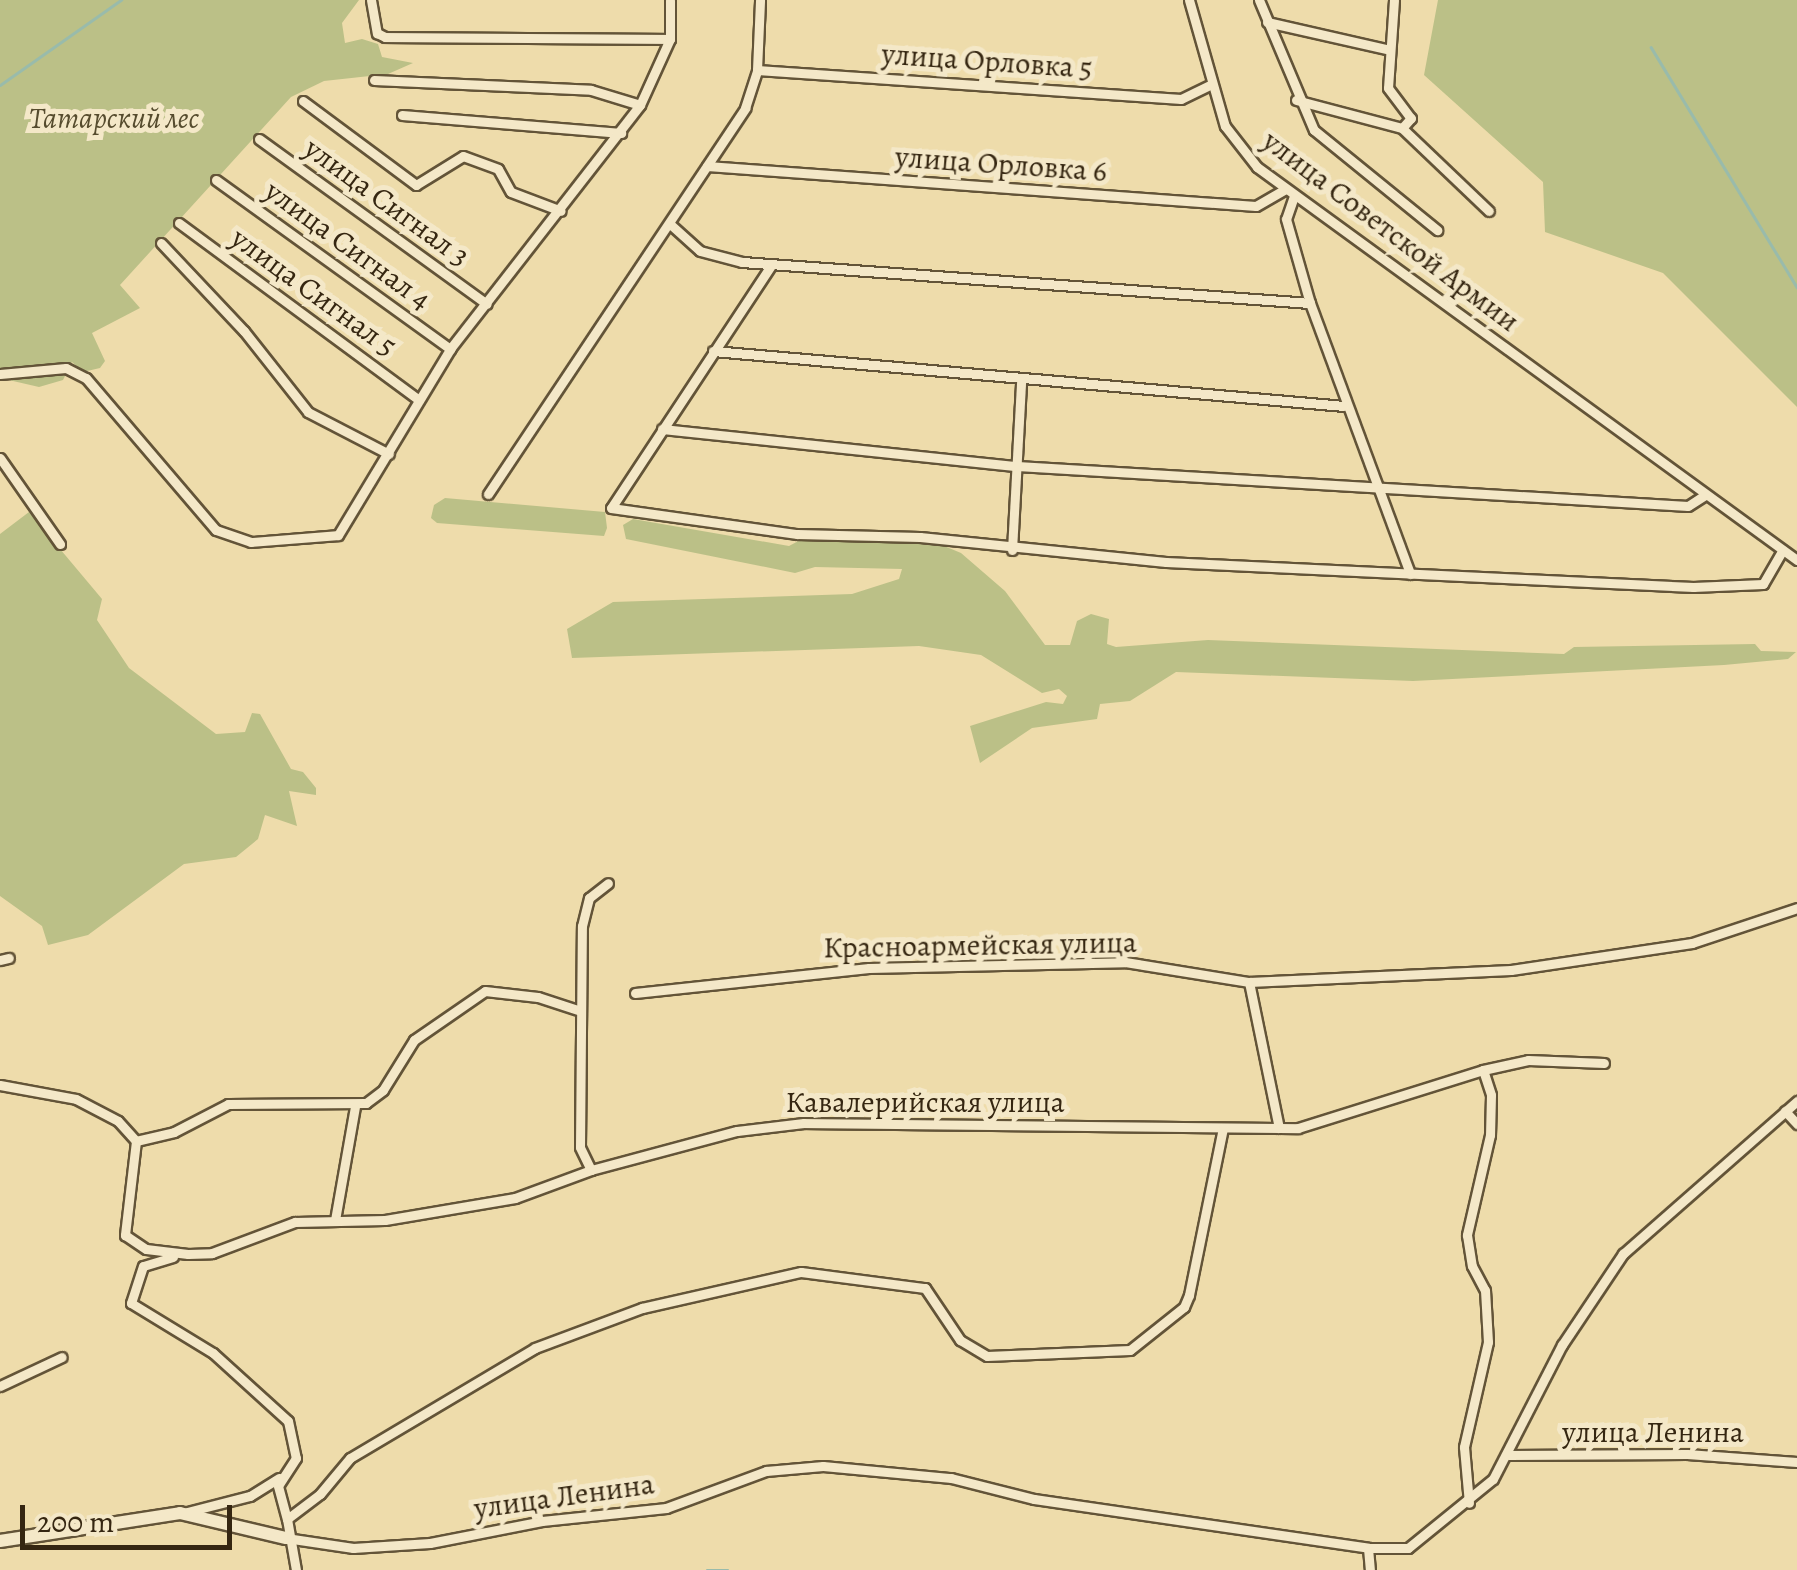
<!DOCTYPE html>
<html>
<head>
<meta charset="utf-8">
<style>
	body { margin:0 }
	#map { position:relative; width:1797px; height:1570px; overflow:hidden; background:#eedcab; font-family:Alegreya,serif }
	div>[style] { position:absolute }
	.green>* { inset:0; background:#bbc087 }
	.stream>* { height:2.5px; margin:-1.25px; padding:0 1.25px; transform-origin:1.25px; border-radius:1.25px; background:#99bbab }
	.roads { filter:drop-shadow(2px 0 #635438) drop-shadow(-2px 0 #635438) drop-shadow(0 2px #635438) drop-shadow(0 -2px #635438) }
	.street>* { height:9px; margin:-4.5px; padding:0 4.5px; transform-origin:4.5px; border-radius:4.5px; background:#f4e8c8 }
	.secondary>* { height:12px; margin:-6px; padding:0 6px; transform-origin:6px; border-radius:6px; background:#f4e8c8 }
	span { translate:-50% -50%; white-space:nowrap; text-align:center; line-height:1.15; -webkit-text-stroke:10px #f4e8c8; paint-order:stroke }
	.street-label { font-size:30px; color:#352611 }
	.park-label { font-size:30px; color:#564c2e; font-style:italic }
	.scale { position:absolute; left:20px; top:1505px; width:212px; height:45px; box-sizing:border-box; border:5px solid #352611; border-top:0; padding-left:12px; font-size:30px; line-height:35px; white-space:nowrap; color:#352611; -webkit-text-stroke:8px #f4e8c8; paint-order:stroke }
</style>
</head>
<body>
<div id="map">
	<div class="green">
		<div style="clip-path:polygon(0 0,359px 0,342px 23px,345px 43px,362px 39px,378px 44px,382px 57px,413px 63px,388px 74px,324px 81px,291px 97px,120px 285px,140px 308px,92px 333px,105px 361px,100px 368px,83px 372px,72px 362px,63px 380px,39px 387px,0 378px)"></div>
		<div style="clip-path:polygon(1438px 0,1797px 0,1797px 407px,1663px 273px,1545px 232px,1543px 182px,1424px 75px)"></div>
		<div style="clip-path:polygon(445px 498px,605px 512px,607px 528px,604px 536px,437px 523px,431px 518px,434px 505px)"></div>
		<div style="clip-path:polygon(29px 512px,102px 599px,97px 620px,129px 668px,216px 734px,245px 732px,252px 713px,260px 714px,291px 769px,303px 772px,316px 788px,316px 795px,289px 791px,297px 826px,265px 815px,258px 839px,236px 857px,184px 864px,88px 935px,48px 945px,42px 926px,0 896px,0 534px)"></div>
		<div style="clip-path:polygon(633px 519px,789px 546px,806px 537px,937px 543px,961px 553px,1005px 591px,1045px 645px,1070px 645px,1077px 621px,1091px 614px,1109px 619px,1107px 644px,1116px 647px,1208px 640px,1564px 654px,1574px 647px,1755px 644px,1761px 651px,1796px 652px,1788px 659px,1724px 665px,1413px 681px,1176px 672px,1130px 701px,1100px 704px,1097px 719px,1032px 728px,980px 763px,970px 726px,1046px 702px,1063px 704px,1067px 696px,1059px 689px,1042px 693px,981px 655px,919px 646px,572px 658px,567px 629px,613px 602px,852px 594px,899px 579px,902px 569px,815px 567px,795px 573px,626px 539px,623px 525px)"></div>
	</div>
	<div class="stream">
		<div style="left:1651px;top:47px;width:281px;rotate:58.7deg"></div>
		<div style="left:0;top:85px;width:148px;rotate:-35.1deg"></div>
		<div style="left:707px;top:1570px;width:21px"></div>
	</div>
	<div class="roads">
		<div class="street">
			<div style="left:371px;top:0;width:34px;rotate:80deg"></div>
			<div style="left:377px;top:33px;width:9px;rotate:27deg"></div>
			<div style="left:385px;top:37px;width:285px;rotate:0.4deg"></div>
			<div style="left:1189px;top:0;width:131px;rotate:74.1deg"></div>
			<div style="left:1225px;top:126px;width:52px;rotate:52deg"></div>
			<div style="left:1257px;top:167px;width:668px;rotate:36.05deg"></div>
			<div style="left:1259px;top:0;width:141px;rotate:67.1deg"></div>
			<div style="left:1314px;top:130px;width:159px;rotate:39.1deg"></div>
			<div style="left:1394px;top:0;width:88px;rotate:93.9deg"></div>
			<div style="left:1388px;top:88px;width:38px;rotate:53deg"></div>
			<div style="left:1411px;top:118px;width:13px;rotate:132deg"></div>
			<div style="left:1267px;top:22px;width:126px;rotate:12.8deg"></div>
			<div style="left:757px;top:70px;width:425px;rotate:3.9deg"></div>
			<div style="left:1181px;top:99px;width:32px;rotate:-26deg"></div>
			<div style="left:374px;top:80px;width:217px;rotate:2.6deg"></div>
			<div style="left:591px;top:90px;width:51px;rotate:17deg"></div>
			<div style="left:1296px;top:100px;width:110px;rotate:14.8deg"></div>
			<div style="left:303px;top:101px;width:141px;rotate:36.6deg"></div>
			<div style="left:416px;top:185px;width:55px;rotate:-31.7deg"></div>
			<div style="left:463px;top:156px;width:37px;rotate:20deg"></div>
			<div style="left:498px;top:169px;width:26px;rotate:61deg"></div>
			<div style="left:511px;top:192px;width:53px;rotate:20.8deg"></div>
			<div style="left:402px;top:115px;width:220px;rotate:4.7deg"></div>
			<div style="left:1402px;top:128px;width:120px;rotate:43.7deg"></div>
			<div style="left:259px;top:139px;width:281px;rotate:35.9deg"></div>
			<div style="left:707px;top:166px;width:550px;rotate:4.17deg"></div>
			<div style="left:1256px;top:206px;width:34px;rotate:-30deg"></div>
			<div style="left:216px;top:180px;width:289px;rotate:35.8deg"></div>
			<div style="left:1294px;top:196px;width:24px;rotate:109deg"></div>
			<div style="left:1286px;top:219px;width:87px;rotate:74.1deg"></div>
			<div style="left:1310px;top:303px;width:289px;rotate:69.7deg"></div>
			<div style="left:179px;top:223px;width:298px;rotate:36.4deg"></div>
			<div style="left:670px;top:224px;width:40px;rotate:42deg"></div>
			<div style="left:700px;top:251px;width:43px;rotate:14.7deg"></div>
			<div style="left:742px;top:262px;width:569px;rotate:4.13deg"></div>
			<div style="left:161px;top:243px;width:121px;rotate:46.7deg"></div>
			<div style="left:244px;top:331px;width:103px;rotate:51.7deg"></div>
			<div style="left:308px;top:412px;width:91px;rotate:27.4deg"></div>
			<div style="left:772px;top:264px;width:292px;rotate:123.4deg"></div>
			<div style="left:611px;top:508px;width:188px;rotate:8deg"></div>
			<div style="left:797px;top:534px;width:123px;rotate:1.4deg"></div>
			<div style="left:920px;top:537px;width:247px;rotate:5.8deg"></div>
			<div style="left:1166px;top:562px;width:528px;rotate:2.72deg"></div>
			<div style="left:1693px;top:587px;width:70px;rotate:-2.5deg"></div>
			<div style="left:1763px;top:584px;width:39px;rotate:-60deg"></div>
			<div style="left:713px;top:351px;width:633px;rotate:4.98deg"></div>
			<div style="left:0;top:374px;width:66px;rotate:-5.2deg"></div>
			<div style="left:66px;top:368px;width:22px;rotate:27deg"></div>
			<div style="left:86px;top:378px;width:200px;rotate:49.5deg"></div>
			<div style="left:216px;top:530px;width:37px;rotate:19deg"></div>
			<div style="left:251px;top:542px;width:87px;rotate:-4.6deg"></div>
			<div style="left:338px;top:535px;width:217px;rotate:-58.9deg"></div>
			<div style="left:450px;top:349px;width:309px;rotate:-52.1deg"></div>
			<div style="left:640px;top:105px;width:72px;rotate:-65.6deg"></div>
			<div style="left:670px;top:39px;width:39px;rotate:-90deg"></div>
			<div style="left:662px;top:429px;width:357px;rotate:6deg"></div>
			<div style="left:1017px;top:466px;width:672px;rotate:3.41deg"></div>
			<div style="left:1688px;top:506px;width:20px;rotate:-33deg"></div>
			<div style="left:0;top:458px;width:105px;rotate:55.1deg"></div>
			<div style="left:488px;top:494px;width:464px;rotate:-56.3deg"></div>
			<div style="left:745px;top:108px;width:40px;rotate:-72deg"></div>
			<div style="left:757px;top:70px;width:70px;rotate:-87.5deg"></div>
			<div style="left:1012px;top:550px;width:168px;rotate:-86.9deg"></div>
			<div style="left:0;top:960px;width:9px;rotate:-13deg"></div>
			<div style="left:1249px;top:982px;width:149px;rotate:78.4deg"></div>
			<div style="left:635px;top:993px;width:235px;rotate:-6.1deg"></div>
			<div style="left:869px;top:968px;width:256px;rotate:-1.3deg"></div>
			<div style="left:1125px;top:962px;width:126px;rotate:9.2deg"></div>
			<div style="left:1249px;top:982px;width:262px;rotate:-2.6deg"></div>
			<div style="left:1511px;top:970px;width:183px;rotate:-8.5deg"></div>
			<div style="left:1692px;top:943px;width:111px;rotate:-18.4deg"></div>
			<div style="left:1483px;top:1070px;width:46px;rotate:-12.5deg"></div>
			<div style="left:1528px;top:1060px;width:76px;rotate:2.3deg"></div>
			<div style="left:0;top:1085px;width:77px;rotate:10.4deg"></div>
			<div style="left:76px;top:1099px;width:47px;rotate:27.6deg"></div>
			<div style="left:118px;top:1121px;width:27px;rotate:48deg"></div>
			<div style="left:136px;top:1141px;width:95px;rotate:96.7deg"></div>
			<div style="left:125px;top:1235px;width:25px;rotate:34deg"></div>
			<div style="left:146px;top:1249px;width:42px;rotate:6.8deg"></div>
			<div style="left:188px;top:1254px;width:24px;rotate:-2deg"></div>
			<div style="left:212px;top:1253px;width:89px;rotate:-20.5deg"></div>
			<div style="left:295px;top:1222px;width:90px;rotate:-1.3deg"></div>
			<div style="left:385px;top:1220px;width:132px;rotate:-9.6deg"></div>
			<div style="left:515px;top:1198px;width:81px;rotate:-20.2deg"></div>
			<div style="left:591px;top:1170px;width:151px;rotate:-15deg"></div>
			<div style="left:737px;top:1131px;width:67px;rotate:-6.8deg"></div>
			<div style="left:804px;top:1123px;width:494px;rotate:0.6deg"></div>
			<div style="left:1298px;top:1128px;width:194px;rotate:-17.4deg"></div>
			<div style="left:1483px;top:1070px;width:26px;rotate:72deg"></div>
			<div style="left:1491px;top:1095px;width:40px;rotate:91.4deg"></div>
			<div style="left:1490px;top:1135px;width:103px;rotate:103deg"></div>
			<div style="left:1467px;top:1235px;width:31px;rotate:81deg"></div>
			<div style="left:1472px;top:1266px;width:27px;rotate:62deg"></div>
			<div style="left:1485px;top:1290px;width:52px;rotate:86.7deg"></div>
			<div style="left:1488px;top:1342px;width:108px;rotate:102.9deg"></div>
			<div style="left:1464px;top:1447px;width:56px;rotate:84.9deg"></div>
			<div style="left:1785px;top:1111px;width:18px;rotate:47deg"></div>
			<div style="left:136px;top:1141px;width:39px;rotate:-13deg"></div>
			<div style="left:174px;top:1132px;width:61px;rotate:-27.4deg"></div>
			<div style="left:228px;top:1104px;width:138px;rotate:-0.4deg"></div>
			<div style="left:366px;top:1103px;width:21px;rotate:-37deg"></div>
			<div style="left:383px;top:1090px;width:59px;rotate:-58.2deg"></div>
			<div style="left:414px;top:1040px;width:86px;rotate:-34.6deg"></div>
			<div style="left:485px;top:991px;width:53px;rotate:6.5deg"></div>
			<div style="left:538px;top:997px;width:45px;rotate:18deg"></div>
			<div style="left:591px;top:1170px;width:25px;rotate:-116deg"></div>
			<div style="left:580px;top:1147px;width:221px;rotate:-89.5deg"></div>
			<div style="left:582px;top:926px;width:29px;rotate:-76deg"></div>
			<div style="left:589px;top:898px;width:24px;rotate:-38deg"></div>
			<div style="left:335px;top:1220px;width:115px;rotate:-80deg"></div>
			<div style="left:173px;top:1257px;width:31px;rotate:163deg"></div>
			<div style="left:143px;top:1266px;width:39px;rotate:108deg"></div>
			<div style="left:131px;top:1303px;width:96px;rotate:31.4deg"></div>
			<div style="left:213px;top:1353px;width:101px;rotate:42.2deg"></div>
			<div style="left:288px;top:1421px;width:38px;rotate:78deg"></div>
			<div style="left:296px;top:1458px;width:33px;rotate:123deg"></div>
			<div style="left:278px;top:1486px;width:34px;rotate:75deg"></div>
			<div style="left:0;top:1386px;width:68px;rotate:-25.1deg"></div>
			<div style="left:1509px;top:1455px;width:178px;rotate:-0.3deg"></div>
			<div style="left:1687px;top:1454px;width:110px;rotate:4.2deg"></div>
			<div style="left:187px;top:1512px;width:65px;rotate:-14.3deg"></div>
			<div style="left:250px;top:1496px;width:34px;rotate:-32deg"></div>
			<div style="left:286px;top:1538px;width:68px;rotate:8.5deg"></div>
			<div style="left:353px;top:1548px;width:77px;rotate:-3.7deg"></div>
			<div style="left:430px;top:1543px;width:114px;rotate:-11.1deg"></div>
			<div style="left:542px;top:1521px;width:125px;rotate:-6deg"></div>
			<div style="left:666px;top:1508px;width:107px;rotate:-20.3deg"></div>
			<div style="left:766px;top:1471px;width:57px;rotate:-5deg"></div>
			<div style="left:823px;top:1466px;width:129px;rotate:5.4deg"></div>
			<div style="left:951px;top:1478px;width:86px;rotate:14.2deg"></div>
			<div style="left:1034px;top:1499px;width:338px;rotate:8.3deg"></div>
			<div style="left:1368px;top:1548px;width:40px"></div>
			<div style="left:1408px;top:1548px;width:109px;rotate:-39.1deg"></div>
			<div style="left:1493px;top:1479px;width:151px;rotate:-62.8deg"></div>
			<div style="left:1562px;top:1345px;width:110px;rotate:-56.2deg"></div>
			<div style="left:1623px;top:1254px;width:232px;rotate:-41.3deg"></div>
			<div style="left:1368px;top:1548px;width:22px;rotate:85deg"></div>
			<div style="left:296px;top:1570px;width:52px;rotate:-100deg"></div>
			<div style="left:287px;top:1519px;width:41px;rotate:-37.1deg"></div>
			<div style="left:320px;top:1494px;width:47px;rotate:-50.2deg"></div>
			<div style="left:350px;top:1458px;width:215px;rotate:-30.7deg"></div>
			<div style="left:535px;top:1348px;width:114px;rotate:-20.5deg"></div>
			<div style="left:642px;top:1308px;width:163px;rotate:-12.8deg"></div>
			<div style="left:801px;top:1272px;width:125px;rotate:7.4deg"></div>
			<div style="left:925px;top:1288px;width:63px;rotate:56.1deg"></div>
			<div style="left:960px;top:1340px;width:31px;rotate:31deg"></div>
			<div style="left:987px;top:1356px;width:143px;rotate:-2.4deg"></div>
			<div style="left:1130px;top:1350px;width:69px;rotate:-38.5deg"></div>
			<div style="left:1184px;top:1307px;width:13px;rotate:-67deg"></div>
			<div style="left:1189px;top:1295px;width:170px;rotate:-78.5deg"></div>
		</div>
		<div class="secondary">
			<div style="left:0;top:1541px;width:182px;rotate:-8.8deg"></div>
			<div style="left:180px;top:1513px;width:109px;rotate:13.3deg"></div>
		</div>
	</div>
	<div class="street-label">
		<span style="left:987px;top:61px;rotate:4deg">улица Орловка 5</span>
		<span style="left:1001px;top:164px;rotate:4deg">улица Орловка 6</span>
		<span style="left:387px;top:202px;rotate:36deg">улица Сигнал 3</span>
		<span style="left:1391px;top:231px;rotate:37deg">улица Советской Армии</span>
		<span style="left:348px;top:245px;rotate:36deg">улица Сигнал 4</span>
		<span style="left:314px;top:292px;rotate:36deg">улица Сигнал 5</span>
		<span style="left:980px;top:945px;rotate:-1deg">Красноармейская улица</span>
		<span style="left:925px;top:1102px">Кавалерийская улица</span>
		<span style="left:1653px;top:1432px">улица Ленина</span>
		<span style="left:564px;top:1496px;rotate:-8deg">улица Ленина</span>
	</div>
	<div class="park-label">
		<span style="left:114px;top:118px">Татарский лес</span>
	</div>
	<div class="scale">200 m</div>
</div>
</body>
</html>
